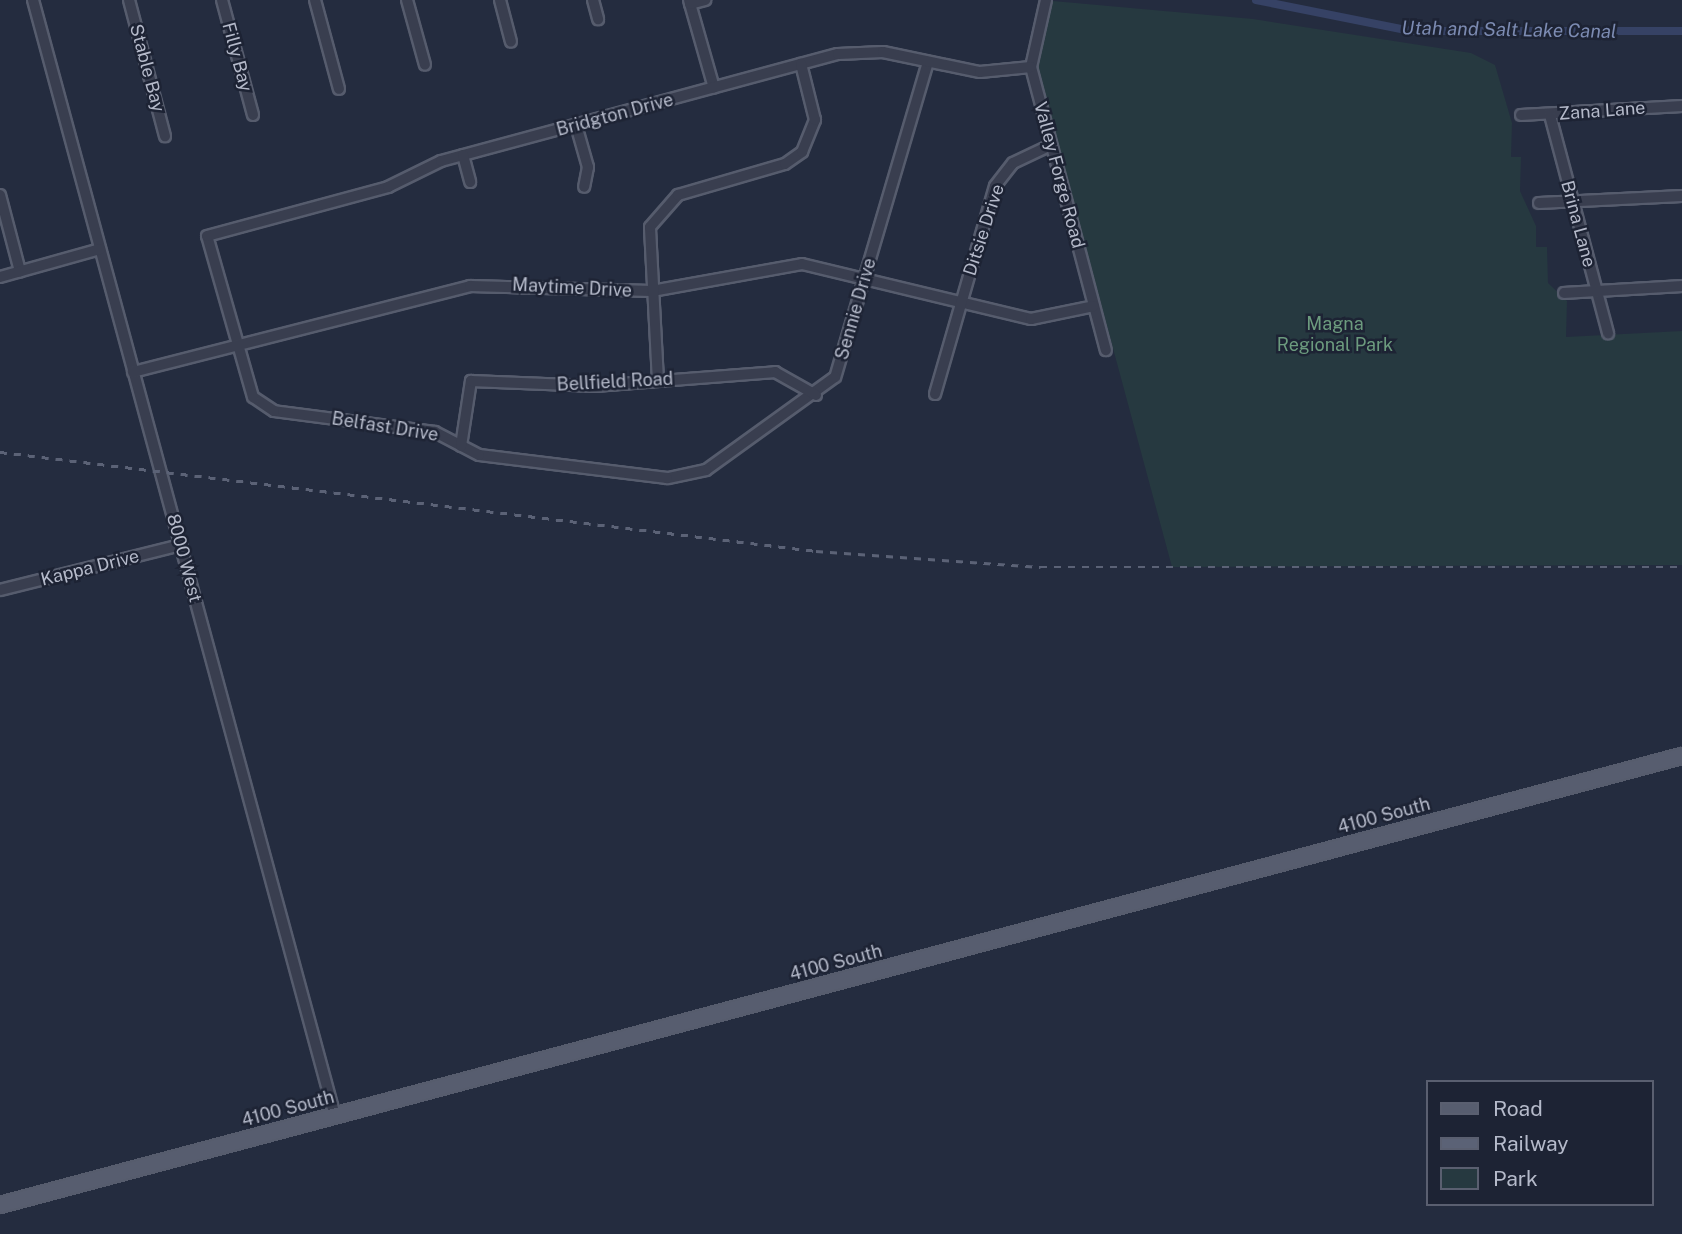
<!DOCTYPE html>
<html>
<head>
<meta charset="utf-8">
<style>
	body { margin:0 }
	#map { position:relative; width:1682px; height:1234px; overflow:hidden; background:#242c3f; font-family:"Public Sans",sans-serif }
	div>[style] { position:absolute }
	.green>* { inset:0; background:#263940 }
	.canal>* { height:8px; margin:-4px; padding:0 4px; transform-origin:4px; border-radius:4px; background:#364265 }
	.roads { filter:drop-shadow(2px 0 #565c6d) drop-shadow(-2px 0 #565c6d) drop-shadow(0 2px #565c6d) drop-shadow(0 -2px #565c6d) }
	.minor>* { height:10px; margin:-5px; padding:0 5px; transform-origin:5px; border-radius:5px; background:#393e4f }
	.major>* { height:14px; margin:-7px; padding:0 7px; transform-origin:7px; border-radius:7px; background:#575d6f }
	.rail>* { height:2.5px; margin-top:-1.25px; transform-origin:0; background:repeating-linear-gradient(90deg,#5b6276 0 7px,transparent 0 14px) }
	span { translate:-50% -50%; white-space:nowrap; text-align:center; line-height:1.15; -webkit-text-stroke:5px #1d2334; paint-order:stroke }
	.street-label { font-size:18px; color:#b5baca }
	.park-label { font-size:18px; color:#6c9b7e }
	.water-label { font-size:19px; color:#7c8bb2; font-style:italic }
	.legend { position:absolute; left:1426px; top:1080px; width:228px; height:126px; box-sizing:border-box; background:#1d2334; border:2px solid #5a5f70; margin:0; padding:9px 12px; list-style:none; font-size:21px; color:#b5baca }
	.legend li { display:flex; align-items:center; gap:14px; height:35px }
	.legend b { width:35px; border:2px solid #5a5f70 }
</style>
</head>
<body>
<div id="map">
	<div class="green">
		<div style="clip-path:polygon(1053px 1px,1253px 19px,1471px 53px,1495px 65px,1512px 123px,1511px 157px,1521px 157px,1520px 191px,1536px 226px,1536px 247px,1547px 247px,1548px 283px,1567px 301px,1566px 337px,1682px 331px,1682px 565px,1172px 567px,1036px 63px)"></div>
	</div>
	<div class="canal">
		<div style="left:1256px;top:0;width:158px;rotate:11.3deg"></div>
		<div style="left:1411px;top:31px;width:271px"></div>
	</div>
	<div class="roads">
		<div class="minor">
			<div style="left:33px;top:0;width:1156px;rotate:74.86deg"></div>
			<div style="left:129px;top:0;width:141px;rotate:75.2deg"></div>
			<div style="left:222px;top:0;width:119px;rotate:74.9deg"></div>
			<div style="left:315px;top:0;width:92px;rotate:74.9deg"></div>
			<div style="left:407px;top:0;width:67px;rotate:74.5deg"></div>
			<div style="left:500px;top:0;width:43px;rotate:75.3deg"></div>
			<div style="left:593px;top:0;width:20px;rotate:75deg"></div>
			<div style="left:689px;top:0;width:91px;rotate:74.1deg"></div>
			<div style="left:1046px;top:0;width:69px;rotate:102.6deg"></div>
			<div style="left:1031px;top:67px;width:293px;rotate:75.2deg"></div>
			<div style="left:690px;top:4px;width:16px;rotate:-15deg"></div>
			<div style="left:928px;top:62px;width:328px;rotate:106.4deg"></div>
			<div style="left:835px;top:377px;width:159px;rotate:144.2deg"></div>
			<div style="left:706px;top:470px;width:40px;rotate:168deg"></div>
			<div style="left:667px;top:478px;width:189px;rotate:-173deg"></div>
			<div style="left:479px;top:455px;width:50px;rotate:-152.4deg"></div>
			<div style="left:435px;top:432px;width:162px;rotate:-172.6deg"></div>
			<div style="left:274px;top:411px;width:25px;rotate:-146deg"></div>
			<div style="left:253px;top:397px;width:167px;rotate:-105.9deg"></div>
			<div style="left:207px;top:236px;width:188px;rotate:-15.1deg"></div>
			<div style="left:388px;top:187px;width:59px;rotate:-26.1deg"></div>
			<div style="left:441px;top:161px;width:411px;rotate:-15.1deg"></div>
			<div style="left:838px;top:54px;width:45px;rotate:-2.5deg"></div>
			<div style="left:883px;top:52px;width:99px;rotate:11.7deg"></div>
			<div style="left:980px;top:72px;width:51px;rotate:-5.6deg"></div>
			<div style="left:1521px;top:115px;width:161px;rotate:-3.2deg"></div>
			<div style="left:1550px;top:115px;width:226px;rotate:75.1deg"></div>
			<div style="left:576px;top:125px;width:44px;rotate:74.1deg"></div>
			<div style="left:588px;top:167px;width:20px;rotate:101deg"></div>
			<div style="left:463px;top:155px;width:28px;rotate:75deg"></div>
			<div style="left:0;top:195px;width:79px;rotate:75.3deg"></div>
			<div style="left:1539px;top:203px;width:143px;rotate:-2.8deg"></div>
			<div style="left:0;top:277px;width:104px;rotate:-15.6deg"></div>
			<div style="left:1564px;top:293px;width:118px;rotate:-3.4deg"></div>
			<div style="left:133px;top:372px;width:348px;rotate:-14.3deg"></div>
			<div style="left:470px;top:286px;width:182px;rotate:1.6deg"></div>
			<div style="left:652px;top:291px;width:152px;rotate:-10.2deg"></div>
			<div style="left:802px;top:264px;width:236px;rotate:13.5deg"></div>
			<div style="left:1031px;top:319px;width:64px;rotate:-11.7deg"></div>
			<div style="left:658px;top:381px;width:154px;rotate:-93deg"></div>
			<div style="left:650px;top:227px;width:43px;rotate:-48.8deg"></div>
			<div style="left:678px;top:195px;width:111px;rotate:-16.2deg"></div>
			<div style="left:785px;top:164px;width:21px;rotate:-35deg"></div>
			<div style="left:802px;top:152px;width:35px;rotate:-68deg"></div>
			<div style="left:815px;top:120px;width:58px;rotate:-104deg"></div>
			<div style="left:935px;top:394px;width:216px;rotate:-73.9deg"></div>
			<div style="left:995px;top:186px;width:29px;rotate:-52deg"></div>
			<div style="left:1013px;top:163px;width:42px;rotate:-25.3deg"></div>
			<div style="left:461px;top:446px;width:66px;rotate:-81.3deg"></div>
			<div style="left:471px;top:381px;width:124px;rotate:2.3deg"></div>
			<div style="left:595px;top:386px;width:181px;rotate:-4.4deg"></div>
			<div style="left:775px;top:372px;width:47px;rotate:29.3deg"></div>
			<div style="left:0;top:590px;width:187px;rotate:-14deg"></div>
		</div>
		<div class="major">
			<div style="left:0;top:1205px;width:1741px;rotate:-14.95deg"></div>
		</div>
	</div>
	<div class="rail">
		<div style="left:0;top:452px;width:822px;rotate:6.92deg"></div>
		<div style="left:816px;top:551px;width:225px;rotate:4.1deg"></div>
		<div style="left:1040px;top:567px;width:642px"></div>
	</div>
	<div class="street-label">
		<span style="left:237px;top:57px;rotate:75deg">Filly Bay</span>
		<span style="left:147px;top:68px;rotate:75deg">Stable Bay</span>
		<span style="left:1602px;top:111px;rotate:-4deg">Zana Lane</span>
		<span style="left:615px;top:115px;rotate:-15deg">Bridgton Drive</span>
		<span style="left:1059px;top:175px;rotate:75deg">Valley Forge Road</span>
		<span style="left:1578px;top:224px;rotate:75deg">Brina Lane</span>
		<span style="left:984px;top:230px;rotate:-72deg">Ditsie Drive</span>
		<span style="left:572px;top:288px;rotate:3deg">Maytime Drive</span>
		<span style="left:856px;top:309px;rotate:-74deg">Sennie Drive</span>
		<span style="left:615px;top:382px;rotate:-3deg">Bellfield Road</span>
		<span style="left:385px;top:427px;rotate:9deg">Belfast Drive</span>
		<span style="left:184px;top:558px;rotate:75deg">8000 West</span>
		<span style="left:90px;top:568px;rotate:-14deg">Kappa Drive</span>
		<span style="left:1384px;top:816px;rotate:-15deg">4100 South</span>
		<span style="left:836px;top:963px;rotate:-15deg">4100 South</span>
		<span style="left:288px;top:1109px;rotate:-15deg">4100 South</span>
	</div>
	<div class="park-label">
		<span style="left:1335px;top:335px">Magna<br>Regional Park</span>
	</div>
	<div class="water-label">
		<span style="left:1509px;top:30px;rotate:1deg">Utah and Salt Lake Canal</span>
	</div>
	<ul class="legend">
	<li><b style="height:9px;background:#575d6f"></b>Road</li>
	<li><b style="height:9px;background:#5b6276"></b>Railway</li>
	<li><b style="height:19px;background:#263940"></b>Park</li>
	</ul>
</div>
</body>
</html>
